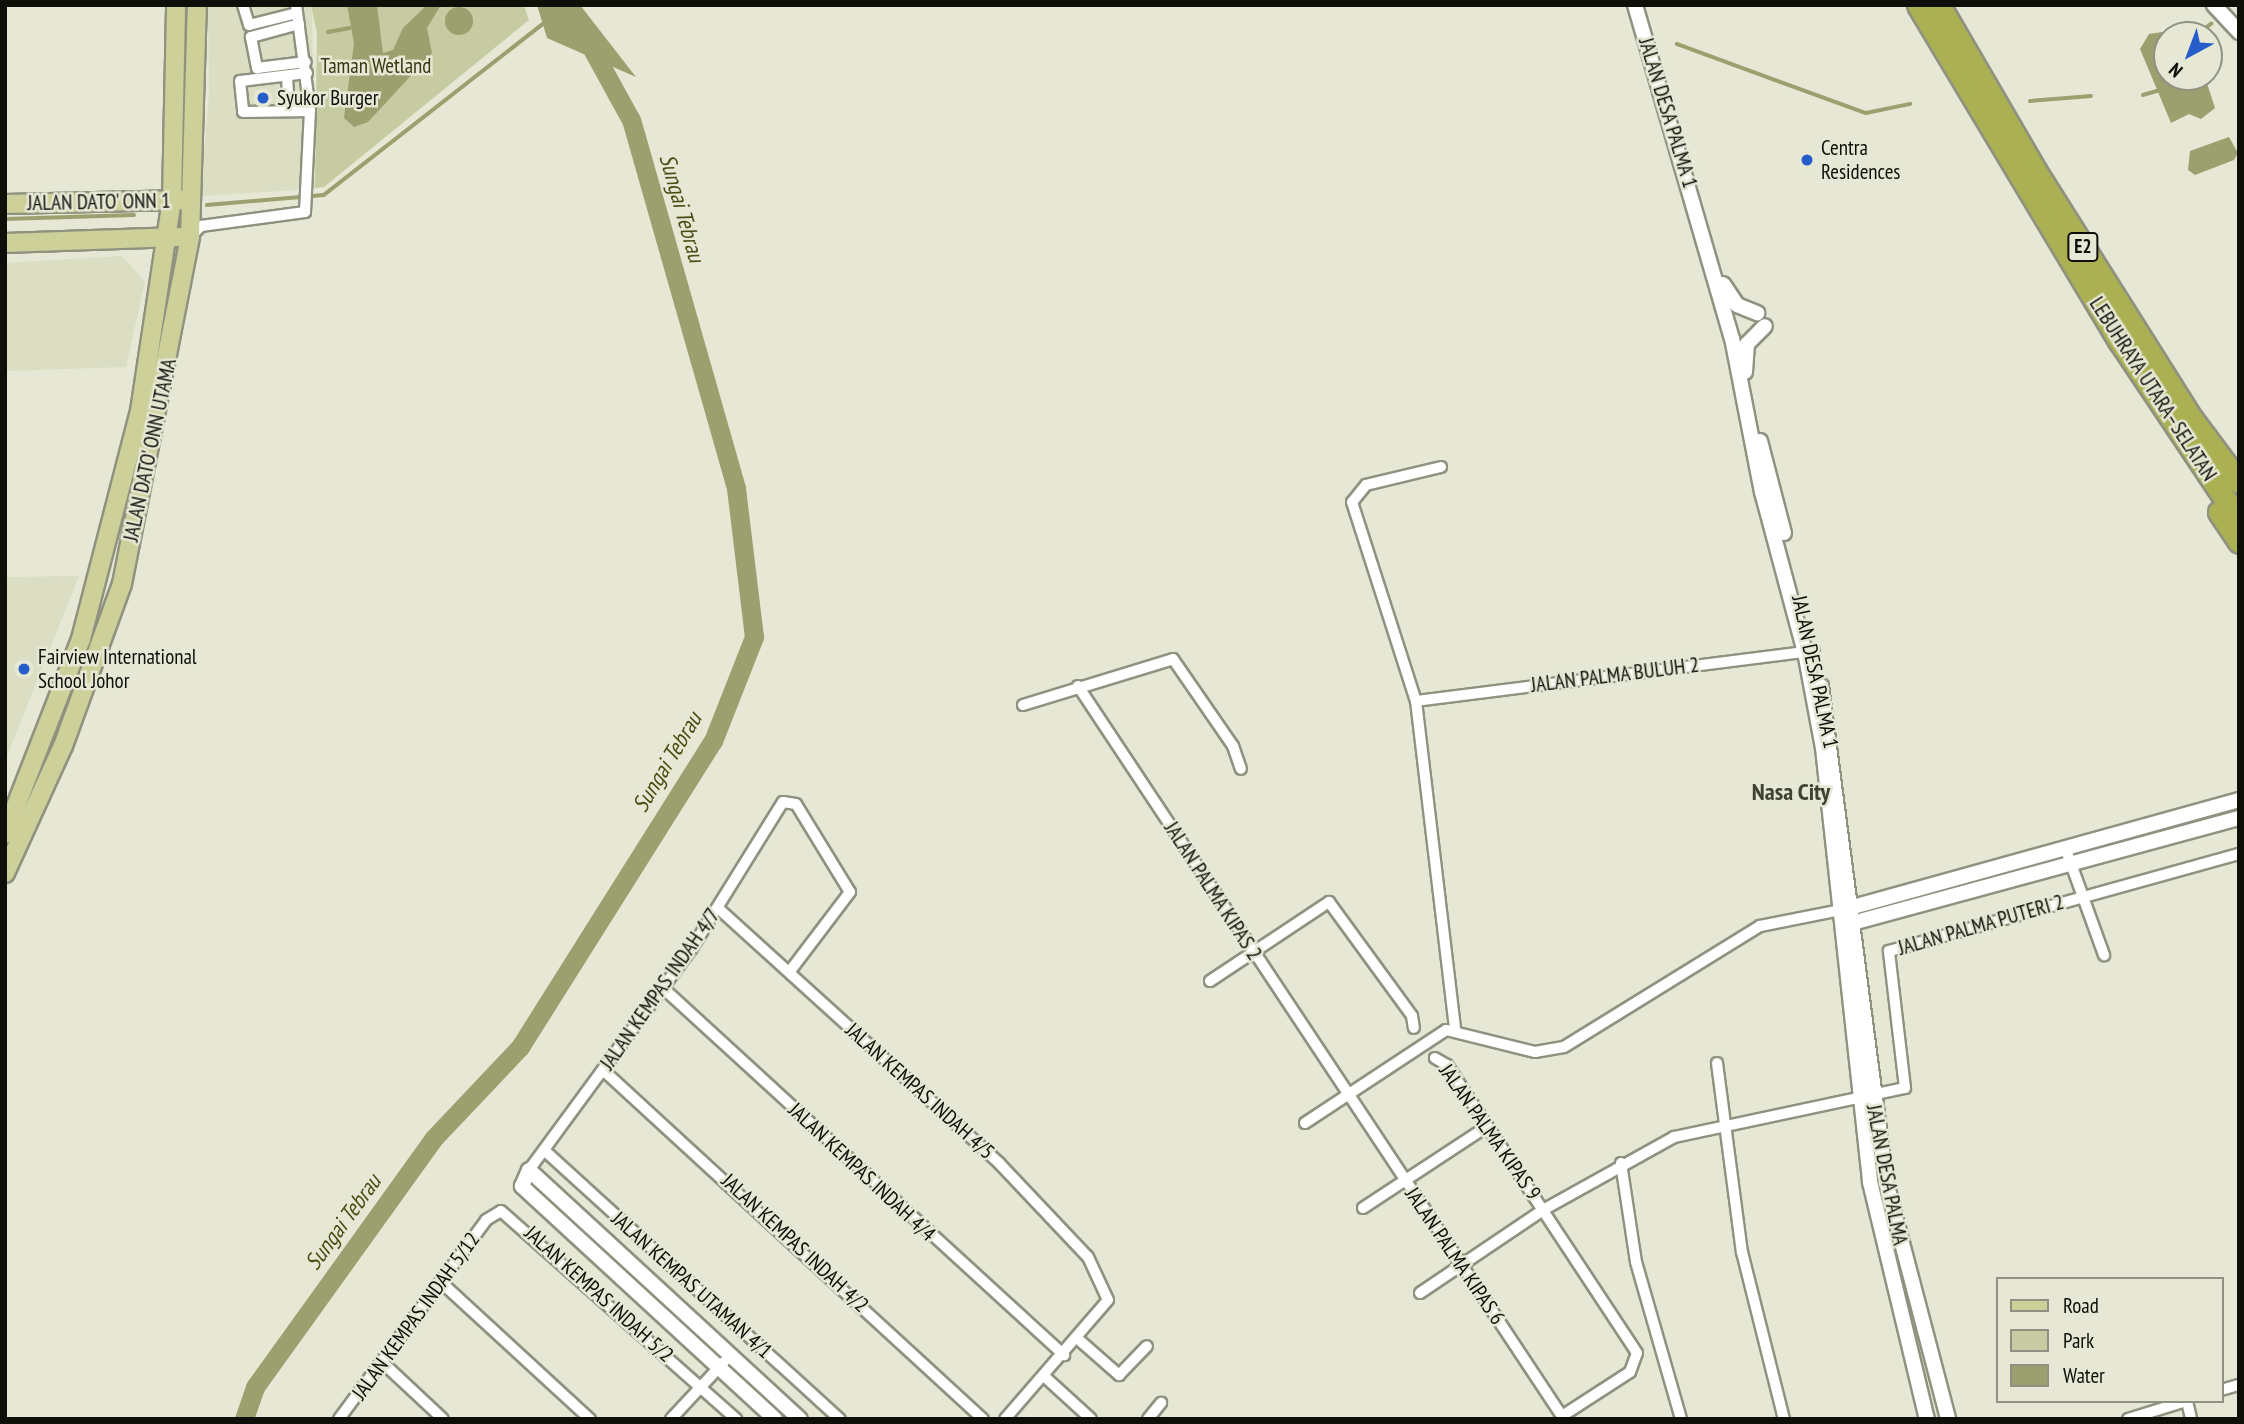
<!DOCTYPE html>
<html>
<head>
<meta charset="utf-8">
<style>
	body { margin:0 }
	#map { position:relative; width:2244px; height:1424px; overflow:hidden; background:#e6e8d5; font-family:"PT Sans Narrow",sans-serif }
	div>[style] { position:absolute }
	.built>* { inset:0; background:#dbdec3 }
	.green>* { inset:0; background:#c7cba2 }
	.water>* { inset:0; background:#9ca06f }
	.round { border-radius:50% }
	.stream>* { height:3.5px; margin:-1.75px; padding:0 1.75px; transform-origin:1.75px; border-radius:1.75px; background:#9ca06f }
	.river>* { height:19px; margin:-9.5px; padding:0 9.5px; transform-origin:9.5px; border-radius:9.5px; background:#9ca06f }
	.roads { filter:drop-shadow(2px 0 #909280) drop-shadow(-2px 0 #909280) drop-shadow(0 2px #909280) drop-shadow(0 -2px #909280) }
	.minor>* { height:10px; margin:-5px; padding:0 5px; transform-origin:5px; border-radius:5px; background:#fff }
	.tertiary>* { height:14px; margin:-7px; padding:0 7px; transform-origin:7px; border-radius:7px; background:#fff }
	.primary>* { height:18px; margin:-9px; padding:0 9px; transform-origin:9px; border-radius:9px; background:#cdd098 }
	.motorway>* { height:21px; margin:-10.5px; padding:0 10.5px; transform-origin:10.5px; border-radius:10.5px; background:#abb153 }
	.dots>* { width:19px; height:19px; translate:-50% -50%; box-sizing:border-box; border:4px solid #e6e8d5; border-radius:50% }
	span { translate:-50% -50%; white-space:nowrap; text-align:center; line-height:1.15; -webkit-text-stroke:5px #e6e8d5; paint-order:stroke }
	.shield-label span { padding:2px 5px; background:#e6e8d5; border:2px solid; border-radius:5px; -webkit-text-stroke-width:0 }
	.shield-label { font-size:19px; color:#0f0f09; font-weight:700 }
	.park-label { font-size:21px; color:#353810 }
	.poi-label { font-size:21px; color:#0f0f09 }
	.left { translate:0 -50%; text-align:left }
	.street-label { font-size:21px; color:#0f0f09 }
	.water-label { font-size:23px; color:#4a4d12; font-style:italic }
	.quarter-label { font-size:24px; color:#404131; font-weight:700 }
	.frame { position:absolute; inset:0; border:7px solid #0f0f09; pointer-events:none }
	.legend { position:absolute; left:1996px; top:1277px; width:228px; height:126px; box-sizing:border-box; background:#e6e8d5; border:2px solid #909183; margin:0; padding:9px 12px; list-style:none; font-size:21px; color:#0f0f09 }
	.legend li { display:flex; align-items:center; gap:14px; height:35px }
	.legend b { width:35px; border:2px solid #909183 }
	.north { position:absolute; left:2153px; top:21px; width:70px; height:70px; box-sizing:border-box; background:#e6e8d5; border:2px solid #909183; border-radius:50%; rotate:221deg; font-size:19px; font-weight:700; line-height:28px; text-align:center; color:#0f0f09 }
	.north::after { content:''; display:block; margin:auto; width:24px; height:32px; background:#265dca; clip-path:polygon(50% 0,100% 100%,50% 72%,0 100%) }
</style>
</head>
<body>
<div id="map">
	<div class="built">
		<div style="clip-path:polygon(208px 5px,312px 5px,315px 189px,200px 196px,209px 95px)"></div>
		<div style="clip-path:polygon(122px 256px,145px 282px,126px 367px,5px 371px,5px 263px)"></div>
		<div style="clip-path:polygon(79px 576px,5px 761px,5px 577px)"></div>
	</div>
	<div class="green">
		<div style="clip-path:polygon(311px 5px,524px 5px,529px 20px,324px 187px,315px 188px,317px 33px)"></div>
	</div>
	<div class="water">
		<div style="clip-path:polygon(347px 5px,377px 5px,383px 53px,393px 50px,403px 28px,427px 5px,441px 5px,427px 28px,432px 53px,368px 122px,354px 127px,344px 118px,354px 43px)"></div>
		<div style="clip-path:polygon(537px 5px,580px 5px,636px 77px,547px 38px)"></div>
		<div class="round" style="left:445px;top:7px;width:28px;height:28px"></div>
		<div style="clip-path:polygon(2162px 32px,2169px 35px,2167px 77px,2205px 77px,2215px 108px,2201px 119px,2189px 114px,2171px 123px,2140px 49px,2149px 34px)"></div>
		<div style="clip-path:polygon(2229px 137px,2238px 153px,2234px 160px,2195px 175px,2188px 170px,2190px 151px)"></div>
	</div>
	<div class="stream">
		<div style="left:328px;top:32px;width:22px;rotate:-10deg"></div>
		<div style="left:2196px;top:35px;width:19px;rotate:-36deg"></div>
		<div style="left:1677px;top:44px;width:201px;rotate:20.1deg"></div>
		<div style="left:1866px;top:113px;width:45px;rotate:-11.6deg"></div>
		<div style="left:2143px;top:95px;width:18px;rotate:-16deg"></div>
		<div style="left:2030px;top:101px;width:61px;rotate:-4.7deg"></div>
		<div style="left:207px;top:205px;width:117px;rotate:-4.9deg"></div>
		<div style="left:324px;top:195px;width:283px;rotate:-38deg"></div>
		<div style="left:5px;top:219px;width:129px;rotate:-1.8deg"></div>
	</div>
	<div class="river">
		<div style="left:244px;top:1419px;width:34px;rotate:-71deg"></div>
		<div style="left:255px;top:1387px;width:305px;rotate:-54.3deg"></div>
		<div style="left:433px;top:1139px;width:127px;rotate:-46.6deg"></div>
		<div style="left:520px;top:1047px;width:362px;rotate:-57.8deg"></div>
		<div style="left:713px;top:741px;width:112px;rotate:-68.5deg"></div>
		<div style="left:754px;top:637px;width:150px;rotate:-96.9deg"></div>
		<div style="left:736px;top:488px;width:383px;rotate:-105.9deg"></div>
		<div style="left:631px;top:120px;width:91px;rotate:-118.8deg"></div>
		<div style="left:587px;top:40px;width:49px;rotate:-134.2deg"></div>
	</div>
	<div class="roads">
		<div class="minor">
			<div style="left:243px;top:5px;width:21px;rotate:73deg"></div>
			<div style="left:249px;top:25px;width:49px;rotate:-14deg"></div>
			<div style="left:299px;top:24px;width:50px;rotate:164.8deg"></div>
			<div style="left:251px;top:37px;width:32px;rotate:79deg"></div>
			<div style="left:257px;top:68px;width:49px;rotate:-7deg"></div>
			<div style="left:307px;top:73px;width:67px;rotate:173.2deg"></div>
			<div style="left:240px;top:81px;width:31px;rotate:84deg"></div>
			<div style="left:243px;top:112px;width:67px;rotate:-0.9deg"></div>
			<div style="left:287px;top:76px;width:35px;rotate:87deg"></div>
			<div style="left:190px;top:237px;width:16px;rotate:-45deg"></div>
			<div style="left:201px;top:226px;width:105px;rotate:-7.7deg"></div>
			<div style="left:305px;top:212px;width:101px;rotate:-87.2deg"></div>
			<div style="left:310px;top:111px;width:107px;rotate:-97.5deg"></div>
			<div style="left:1441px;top:467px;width:77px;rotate:166.5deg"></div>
			<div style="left:1366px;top:485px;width:22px;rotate:129deg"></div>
			<div style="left:1352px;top:502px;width:209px;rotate:72.2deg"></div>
			<div style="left:1416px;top:701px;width:330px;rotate:83.2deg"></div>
			<div style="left:1078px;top:686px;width:876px;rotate:56.46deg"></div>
			<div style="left:1562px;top:1416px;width:81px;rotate:-32.9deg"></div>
			<div style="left:1630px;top:1372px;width:20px;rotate:-70deg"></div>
			<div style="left:1637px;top:1353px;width:345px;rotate:-123.4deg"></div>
			<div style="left:1447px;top:1065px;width:14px;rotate:-150deg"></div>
			<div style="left:1416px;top:701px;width:401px;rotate:-7.2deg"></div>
			<div style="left:1023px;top:705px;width:157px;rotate:-17deg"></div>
			<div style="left:1173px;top:659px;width:106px;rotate:55.4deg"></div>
			<div style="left:1233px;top:746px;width:24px;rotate:71deg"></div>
			<div style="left:2066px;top:850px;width:112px;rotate:70.1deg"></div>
			<div style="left:719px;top:909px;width:378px;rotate:42.2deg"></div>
			<div style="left:999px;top:1163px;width:129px;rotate:46.6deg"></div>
			<div style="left:1088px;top:1257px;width:47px;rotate:65.1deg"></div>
			<div style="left:1108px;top:1300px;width:157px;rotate:130.9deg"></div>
			<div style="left:1210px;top:981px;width:143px;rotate:-33.6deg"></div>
			<div style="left:1329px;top:902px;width:141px;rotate:53.9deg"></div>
			<div style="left:1412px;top:1016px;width:12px;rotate:81deg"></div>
			<div style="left:663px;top:988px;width:544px;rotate:42.47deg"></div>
			<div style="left:1717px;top:1063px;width:191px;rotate:82.5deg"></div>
			<div style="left:1742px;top:1252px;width:172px;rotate:75.9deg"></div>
			<div style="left:603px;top:1070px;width:516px;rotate:42.57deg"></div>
			<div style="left:1305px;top:1123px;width:169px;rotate:-33.4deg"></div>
			<div style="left:1446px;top:1030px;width:92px;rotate:13.9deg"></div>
			<div style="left:1535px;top:1052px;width:29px;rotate:-10deg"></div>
			<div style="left:1564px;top:1047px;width:230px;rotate:-31.7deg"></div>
			<div style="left:1760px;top:926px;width:83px;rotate:-11.2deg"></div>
			<div style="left:544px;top:1150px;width:400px;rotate:42.3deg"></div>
			<div style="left:1621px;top:1163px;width:100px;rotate:81.4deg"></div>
			<div style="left:1636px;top:1262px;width:163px;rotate:74deg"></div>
			<div style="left:529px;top:1170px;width:275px;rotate:-53.7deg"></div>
			<div style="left:692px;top:948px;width:172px;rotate:-58.1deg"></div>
			<div style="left:783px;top:802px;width:13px;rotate:9deg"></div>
			<div style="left:796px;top:804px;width:103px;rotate:58.5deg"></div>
			<div style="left:850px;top:892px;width:99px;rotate:127.2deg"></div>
			<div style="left:1363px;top:1208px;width:149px;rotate:-33.3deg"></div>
			<div style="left:443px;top:1284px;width:200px;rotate:42.6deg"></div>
			<div style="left:1420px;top:1293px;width:148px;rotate:-34deg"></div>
			<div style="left:1543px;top:1210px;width:150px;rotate:-29.1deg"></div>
			<div style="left:1674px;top:1137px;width:236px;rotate:-12deg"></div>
			<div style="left:1905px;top:1088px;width:138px;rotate:-96.7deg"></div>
			<div style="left:1889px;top:951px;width:363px;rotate:-15.5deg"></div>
			<div style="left:1078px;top:1339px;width:55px;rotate:41.3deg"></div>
			<div style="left:1119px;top:1375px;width:40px;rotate:-46deg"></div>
			<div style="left:382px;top:1362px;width:83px;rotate:43.1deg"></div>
			<div style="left:1045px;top:1377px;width:62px;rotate:42.4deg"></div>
			<div style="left:2221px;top:1390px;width:19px;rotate:-16deg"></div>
			<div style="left:2187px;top:1401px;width:18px;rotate:77deg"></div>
			<div style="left:339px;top:1419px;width:247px;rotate:-53.5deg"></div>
			<div style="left:486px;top:1220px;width:17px;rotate:-31deg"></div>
			<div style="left:501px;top:1211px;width:314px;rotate:41.5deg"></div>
			<div style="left:671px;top:1419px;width:78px;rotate:-47.1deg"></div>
			<div style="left:1148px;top:1419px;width:21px;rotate:-51deg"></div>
			<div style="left:2128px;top:1419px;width:61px;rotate:-17.2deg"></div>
		</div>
		<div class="tertiary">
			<div style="left:1635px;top:5px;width:347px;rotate:73.8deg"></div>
			<div style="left:1732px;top:338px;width:157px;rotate:79deg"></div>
			<div style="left:1762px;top:492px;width:166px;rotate:75deg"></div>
			<div style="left:1805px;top:652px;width:98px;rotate:79.4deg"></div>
			<div style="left:1823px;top:748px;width:437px;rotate:83.8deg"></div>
			<div style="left:1870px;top:1182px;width:244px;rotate:76.5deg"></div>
			<div style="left:2214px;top:5px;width:37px;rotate:47deg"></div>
			<div style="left:1723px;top:284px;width:25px;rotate:56deg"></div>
			<div style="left:1737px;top:305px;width:22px;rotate:22deg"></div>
			<div style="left:1745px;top:372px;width:28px;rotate:-86deg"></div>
			<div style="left:1747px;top:344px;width:25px;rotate:-45deg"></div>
			<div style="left:1760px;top:441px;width:95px;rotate:75.4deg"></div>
			<div style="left:1821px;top:686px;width:500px;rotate:82.53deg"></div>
			<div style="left:1886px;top:1182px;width:245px;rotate:75.3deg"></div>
			<div style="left:1842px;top:910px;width:412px;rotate:-15.5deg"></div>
			<div style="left:1845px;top:925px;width:408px;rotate:-15.2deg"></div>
			<div style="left:775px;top:1419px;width:344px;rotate:-137.4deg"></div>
			<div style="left:522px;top:1186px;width:17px;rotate:-66deg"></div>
			<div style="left:529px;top:1170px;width:368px;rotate:42.6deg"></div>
		</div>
		<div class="primary">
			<div style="left:5px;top:204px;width:179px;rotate:-1.3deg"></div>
			<div style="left:5px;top:243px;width:174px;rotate:-2deg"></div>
			<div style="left:5px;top:834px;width:209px;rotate:-68.7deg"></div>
			<div style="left:81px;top:639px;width:236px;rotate:-75.5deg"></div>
			<div style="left:140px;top:411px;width:213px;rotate:-81.4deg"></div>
			<div style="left:172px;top:200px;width:195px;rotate:-88.8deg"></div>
			<div style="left:5px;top:873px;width:140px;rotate:-65.5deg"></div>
			<div style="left:63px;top:746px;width:172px;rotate:-70deg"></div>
			<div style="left:122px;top:584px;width:354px;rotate:-78.9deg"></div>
			<div style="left:190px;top:237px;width:232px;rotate:-88.3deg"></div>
		</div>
		<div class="motorway">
			<div style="left:1918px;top:5px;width:393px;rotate:59.1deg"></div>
			<div style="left:2120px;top:342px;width:214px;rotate:56.2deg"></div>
			<div style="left:1939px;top:5px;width:191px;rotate:59.8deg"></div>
			<div style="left:2035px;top:170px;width:294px;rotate:57.8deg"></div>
			<div style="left:2192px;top:419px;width:79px;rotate:53.3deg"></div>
			<div style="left:2219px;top:512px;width:36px;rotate:56deg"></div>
		</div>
	</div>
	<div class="dots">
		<div style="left:263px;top:98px;background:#265dca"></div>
		<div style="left:1807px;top:160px;background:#265dca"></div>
		<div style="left:24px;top:669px;background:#265dca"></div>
	</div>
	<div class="shield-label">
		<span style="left:2083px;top:247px">E2</span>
	</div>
	<div class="park-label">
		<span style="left:376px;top:66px">Taman Wetland</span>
	</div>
	<div class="poi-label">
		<span class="left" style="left:277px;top:98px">Syukor Burger</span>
		<span class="left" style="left:1821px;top:160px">Centra<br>Residences</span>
		<span class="left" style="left:38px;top:669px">Fairview International<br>School Johor</span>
	</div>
	<div class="street-label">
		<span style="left:1668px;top:113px;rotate:73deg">JALAN DESA PALMA 1</span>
		<span style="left:99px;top:202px;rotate:-1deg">JALAN DATO' ONN 1</span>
		<span style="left:2153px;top:389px;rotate:57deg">LEBUHRAYA UTARA–SELATAN</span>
		<span style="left:150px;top:450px;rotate:-78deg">JALAN DATO' ONN UTAMA</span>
		<span style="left:1815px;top:672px;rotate:78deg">JALAN DESA PALMA 1</span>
		<span style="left:1615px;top:675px;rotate:-7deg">JALAN PALMA BULUH 2</span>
		<span style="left:1213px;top:891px;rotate:57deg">JALAN PALMA KIPAS 2</span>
		<span style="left:1981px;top:925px;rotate:-16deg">JALAN PALMA PUTERI 2</span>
		<span style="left:660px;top:989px;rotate:-55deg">JALAN KEMPAS INDAH 4/7</span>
		<span style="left:920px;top:1091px;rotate:42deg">JALAN KEMPAS INDAH 4/5</span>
		<span style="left:1490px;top:1132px;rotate:55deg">JALAN PALMA KIPAS 9</span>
		<span style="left:862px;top:1172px;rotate:43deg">JALAN KEMPAS INDAH 4/4</span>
		<span style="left:1887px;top:1175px;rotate:79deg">JALAN DESA PALMA</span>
		<span style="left:795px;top:1243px;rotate:43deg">JALAN KEMPAS INDAH 4/2</span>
		<span style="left:1455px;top:1256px;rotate:56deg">JALAN PALMA KIPAS 6</span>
		<span style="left:692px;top:1285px;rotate:42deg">JALAN KEMPAS UTAMAN 4/1</span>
		<span style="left:599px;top:1294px;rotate:42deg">JALAN KEMPAS INDAH 5/2</span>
		<span style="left:416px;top:1316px;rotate:-54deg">JALAN KEMPAS INDAH 5/12</span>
	</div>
	<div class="water-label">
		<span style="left:682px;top:208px;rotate:74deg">Sungai Tebrau</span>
		<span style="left:667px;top:762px;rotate:-59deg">Sungai Tebrau</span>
		<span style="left:343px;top:1222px;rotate:-54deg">Sungai Tebrau</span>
	</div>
	<div class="quarter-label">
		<span style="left:1791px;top:792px">Nasa City</span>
	</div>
	<div class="frame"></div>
	<ul class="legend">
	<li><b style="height:9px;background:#cdd098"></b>Road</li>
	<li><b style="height:19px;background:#c7cba2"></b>Park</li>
	<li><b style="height:19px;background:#9ca06f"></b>Water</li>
	</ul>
	<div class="north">N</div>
</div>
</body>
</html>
